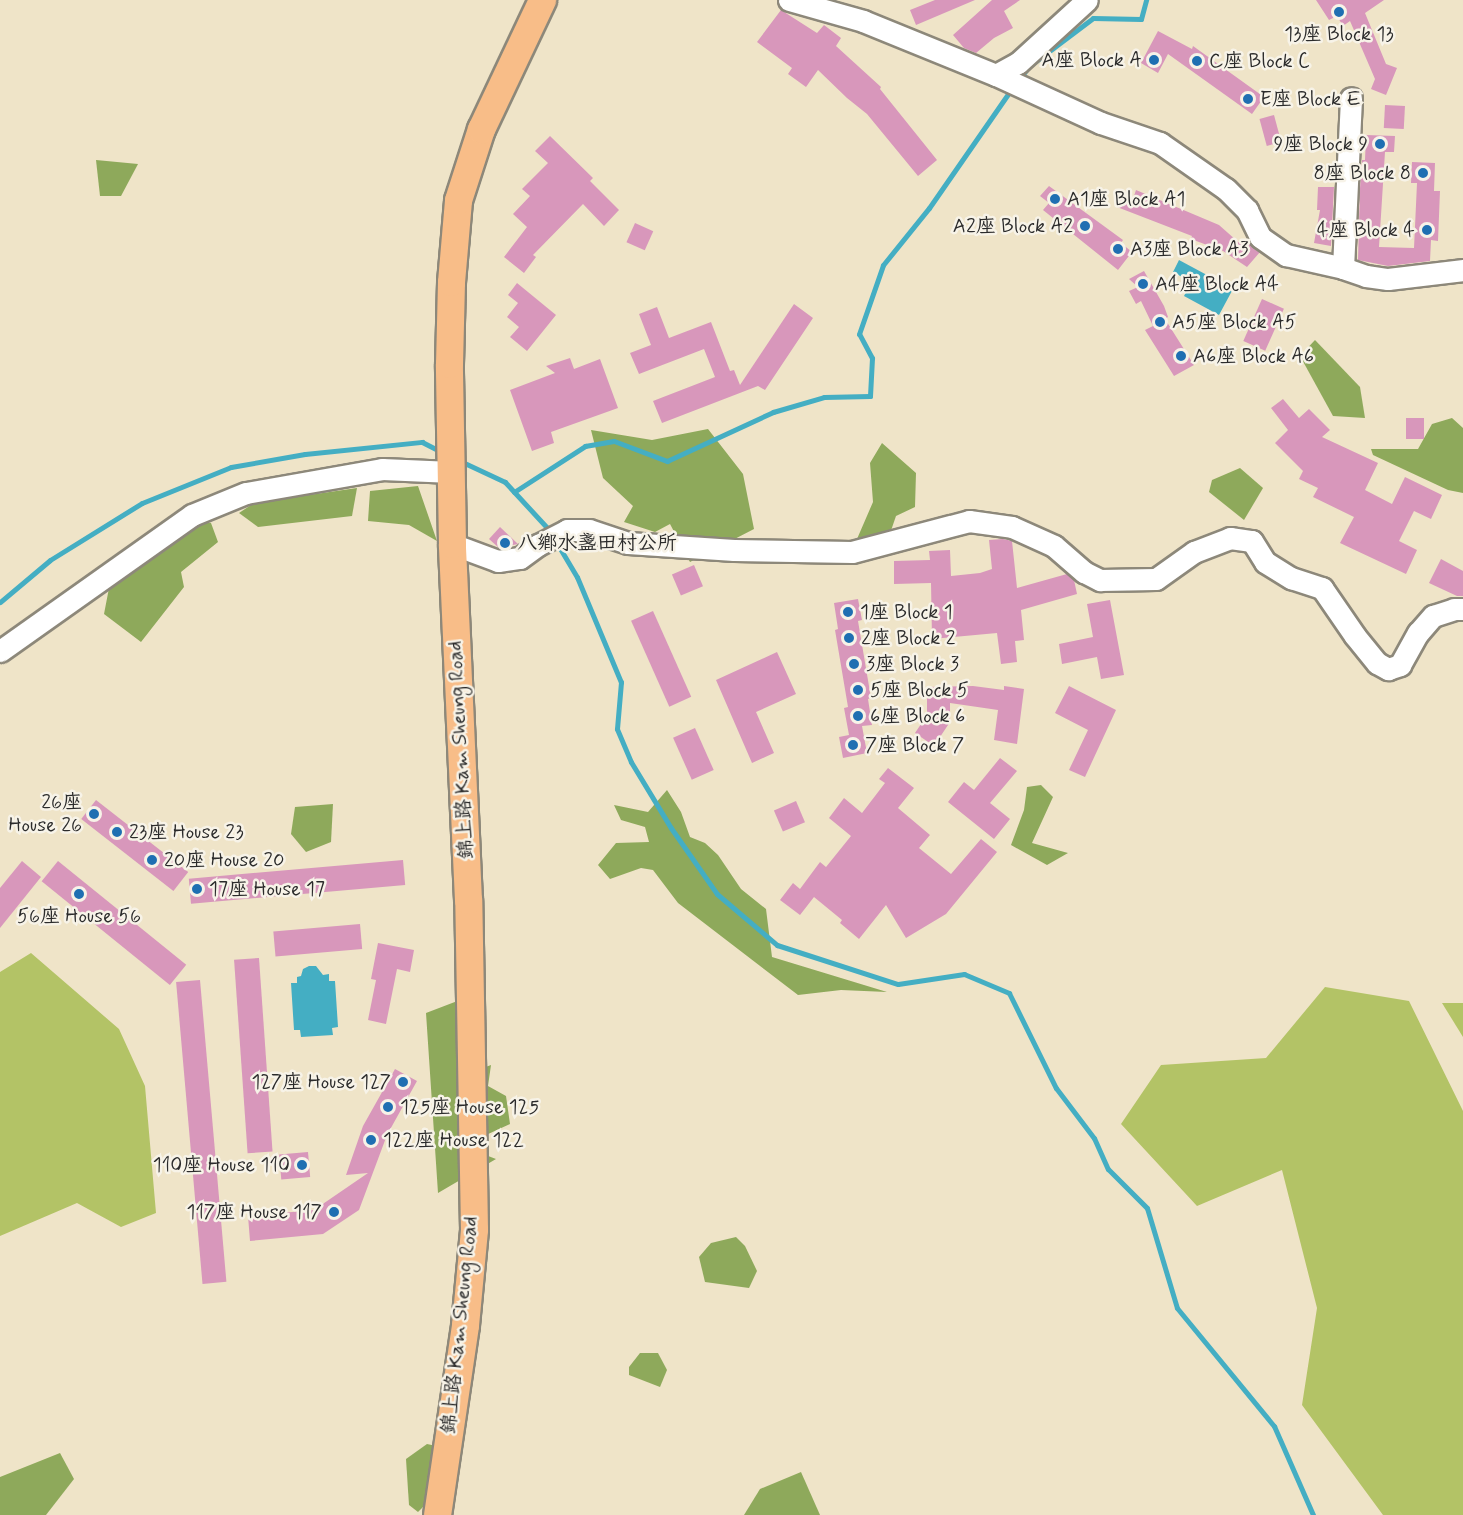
<!DOCTYPE html>
<html>
<head>
<meta charset="utf-8">
<style>
	body { margin:0 }
	#map { position:relative; width:1463px; height:1515px; overflow:hidden; background:#efe4c8; font-family:Mynerve,"LXGW WenKai TC",sans-serif }
	div>[style] { position:absolute }
	.green>* { inset:0; background:#b3c366 }
	.forest>* { inset:0; background:#8ea95b }
	.water>* { inset:0; background:#44aec3 }
	.stream>* { height:5px; margin:-2.5px; padding:0 2.5px; transform-origin:2.5px; border-radius:2.5px; background:#44aec3 }
	.building>* { inset:0; background:#d897bb; transform-origin:0 0 }
	.roads { filter:drop-shadow(2px 0 #8d887a) drop-shadow(-2px 0 #8d887a) drop-shadow(0 2px #8d887a) drop-shadow(0 -2px #8d887a) }
	.minor>* { height:21px; margin:-10.5px; padding:0 10.5px; transform-origin:10.5px; border-radius:10.5px; background:#fff }
	.major>* { height:27px; margin:-13.5px; padding:0 13.5px; transform-origin:13.5px; border-radius:13.5px; background:#f8bd88 }
	.dots>* { width:16px; height:16px; translate:-50% -50%; box-sizing:border-box; border:3px solid #f7f3e8; border-radius:50% }
	span { translate:-50% -50%; white-space:nowrap; text-align:center; line-height:1.15; -webkit-text-stroke:5px #f7f3e8; paint-order:stroke }
	.poi-label { font-size:20px; color:#2b2b2b }
	.right { translate:-100% -50%; text-align:right }
	.left { translate:0 -50%; text-align:left }
	.street-label { font-size:20px; color:#2b2b2b }
</style>
</head>
<body>
<div id="map">
	<div class="green">
		<div style="clip-path:polygon(31px 953px,119px 1029px,145px 1086px,156px 1213px,121px 1227px,77px 1203px,0 1236px,0 972px)"></div>
		<div style="clip-path:polygon(1325px 987px,1409px 1001px,1463px 1111px,1463px 1515px,1383px 1515px,1302px 1405px,1317px 1308px,1282px 1170px,1197px 1206px,1121px 1124px,1161px 1065px,1266px 1058px)"></div>
		<div style="clip-path:polygon(1442px 1003px,1463px 1003px,1463px 1037px)"></div>
	</div>
	<div class="forest">
		<div style="clip-path:polygon(96px 160px,138px 164px,121px 196px,100px 196px)"></div>
		<div style="clip-path:polygon(1315px 340px,1360px 387px,1365px 418px,1333px 416px,1300px 356px)"></div>
		<div style="clip-path:polygon(1452px 418px,1463px 428px,1463px 493px,1448px 490px,1373px 455px,1371px 449px,1418px 449px,1432px 424px)"></div>
		<div style="clip-path:polygon(708px 429px,743px 474px,754px 529px,690px 562px,670px 524px,655px 532px,624px 522px,633px 506px,603px 478px,591px 430px,652px 440px)"></div>
		<div style="clip-path:polygon(882px 443px,916px 473px,915px 507px,896px 516px,884px 551px,857px 539px,873px 502px,870px 463px)"></div>
		<div style="clip-path:polygon(1240px 468px,1263px 488px,1244px 520px,1209px 492px,1212px 480px)"></div>
		<div style="clip-path:polygon(418px 486px,437px 541px,409px 525px,368px 521px,370px 491px)"></div>
		<div style="clip-path:polygon(357px 488px,352px 516px,258px 527px,239px 513px,254px 503px)"></div>
		<div style="clip-path:polygon(172px 516px,211px 523px,218px 542px,181px 572px,184px 587px,141px 642px,104px 614px,115px 557px)"></div>
		<div style="clip-path:polygon(1041px 785px,1053px 797px,1032px 843px,1068px 853px,1047px 865px,1011px 845px,1024px 810px,1027px 787px)"></div>
		<div style="clip-path:polygon(667px 790px,681px 812px,690px 837px,705px 843px,718px 855px,741px 889px,766px 909px,772px 957px,887px 992px,841px 990px,798px 995px,678px 903px,653px 870px,641px 868px,610px 879px,598px 865px,616px 843px,649px 842px,645px 827px,621px 820px,614px 805px,648px 812px)"></div>
		<div style="clip-path:polygon(333px 804px,331px 842px,306px 852px,291px 834px,295px 807px)"></div>
		<div style="clip-path:polygon(460px 1000px,459px 1077px,491px 1065px,488px 1086px,506px 1096px,510px 1124px,462px 1146px,496px 1159px,438px 1193px,426px 1013px)"></div>
		<div style="clip-path:polygon(736px 1237px,745px 1246px,757px 1271px,749px 1288px,705px 1282px,699px 1257px,711px 1243px)"></div>
		<div style="clip-path:polygon(640px 1353px,658px 1353px,667px 1370px,660px 1387px,629px 1375px,629px 1367px)"></div>
		<div style="clip-path:polygon(427px 1444px,460px 1451px,460px 1470px,418px 1512px,409px 1505px,406px 1459px)"></div>
		<div style="clip-path:polygon(60px 1453px,74px 1479px,46px 1515px,0 1515px,0 1477px)"></div>
		<div style="clip-path:polygon(801px 1472px,820px 1515px,744px 1515px,760px 1489px)"></div>
	</div>
	<div class="water">
		<div style="clip-path:polygon(1179px 260px,1233px 289px,1219px 315px,1184px 296px,1191px 282px,1173px 272px)"></div>
		<div style="clip-path:polygon(309px 966px,316px 966px,323px 975px,329px 974px,329px 981px,335px 981px,338px 1027px,332px 1028px,333px 1035px,301px 1037px,300px 1030px,294px 1030px,291px 983px,297px 983px,297px 977px,301px 976px,303px 969px)"></div>
	</div>
	<div class="stream">
		<div style="left:1018px;top:81px;width:17px;rotate:-54deg"></div>
		<div style="left:1028px;top:67px;width:81px;rotate:-37deg"></div>
		<div style="left:1093px;top:18px;width:48px;rotate:1.2deg"></div>
		<div style="left:1141px;top:19px;width:20px;rotate:-75deg"></div>
		<div style="left:458px;top:460px;width:52px;rotate:25.1deg"></div>
		<div style="left:505px;top:482px;width:68px;rotate:47.4deg"></div>
		<div style="left:514px;top:492px;width:85px;rotate:-32.9deg"></div>
		<div style="left:585px;top:446px;width:29px;rotate:-10deg"></div>
		<div style="left:614px;top:441px;width:57px;rotate:20.7deg"></div>
		<div style="left:667px;top:461px;width:117px;rotate:-24.8deg"></div>
		<div style="left:773px;top:412px;width:53px;rotate:-16.4deg"></div>
		<div style="left:824px;top:397px;width:46px;rotate:-1.2deg"></div>
		<div style="left:870px;top:396px;width:38px;rotate:-87deg"></div>
		<div style="left:872px;top:358px;width:27px;rotate:-118deg"></div>
		<div style="left:859px;top:334px;width:73px;rotate:-70.8deg"></div>
		<div style="left:883px;top:265px;width:73px;rotate:-51.1deg"></div>
		<div style="left:929px;top:208px;width:146px;rotate:-55.3deg"></div>
		<div style="left:555px;top:540px;width:43px;rotate:59.3deg"></div>
		<div style="left:577px;top:577px;width:114px;rotate:67.3deg"></div>
		<div style="left:621px;top:682px;width:47px;rotate:94.9deg"></div>
		<div style="left:617px;top:729px;width:36px;rotate:67deg"></div>
		<div style="left:631px;top:762px;width:77px;rotate:58.8deg"></div>
		<div style="left:671px;top:828px;width:80px;rotate:55.1deg"></div>
		<div style="left:717px;top:894px;width:79px;rotate:40.4deg"></div>
		<div style="left:777px;top:945px;width:127px;rotate:17.9deg"></div>
		<div style="left:898px;top:984px;width:67px;rotate:-8.6deg"></div>
		<div style="left:964px;top:974px;width:49px;rotate:22.9deg"></div>
		<div style="left:1009px;top:993px;width:106px;rotate:63.7deg"></div>
		<div style="left:1056px;top:1088px;width:63px;rotate:52.8deg"></div>
		<div style="left:1094px;top:1138px;width:34px;rotate:66deg"></div>
		<div style="left:1108px;top:1169px;width:55px;rotate:45deg"></div>
		<div style="left:1147px;top:1208px;width:104px;rotate:73.3deg"></div>
		<div style="left:1177px;top:1308px;width:153px;rotate:50.6deg"></div>
		<div style="left:1274px;top:1426px;width:97px;rotate:66.3deg"></div>
		<div style="left:0;top:602px;width:65px;rotate:-40deg"></div>
		<div style="left:50px;top:560px;width:108px;rotate:-31.8deg"></div>
		<div style="left:142px;top:503px;width:96px;rotate:-22deg"></div>
		<div style="left:231px;top:467px;width:75px;rotate:-10deg"></div>
		<div style="left:305px;top:454px;width:118px;rotate:-5.9deg"></div>
		<div style="left:422px;top:442px;width:22px;rotate:27deg"></div>
	</div>
	<div class="building">
		<div style="clip-path:polygon(935px 0,975px 0,916px 25px,910px 10px)"></div>
		<div style="clip-path:polygon(992px 0,1020px 0,1004px 11px,1013px 28px,994px 38px,976px 53px,964px 48px,953px 35px)"></div>
		<div style="clip-path:polygon(1316px 0,1384px 0,1365px 13px,1386px 64px,1397px 68px,1386px 95px,1371px 89px,1375px 79px,1350px 21px,1343px 26px,1337px 16px,1329px 20px)"></div>
		<div style="clip-path:polygon(781px 10px,817px 33px,824px 25px,841px 38px,836px 46px,881px 87px,880px 89px,937px 160px,918px 176px,867px 114px,847px 98px,818px 70px,806px 87px,788px 74px,792px 68px,757px 42px)"></div>
		<div style="clip-path:polygon(1158px 31px,1192px 49px,1193px 46px,1264px 97px,1252px 114px,1168px 54px,1158px 73px,1141px 63px)"></div>
		<div style="left:1385px;top:105px;width:20px;height:23px;rotate:3deg"></div>
		<div style="left:1274px;top:115px;width:28px;height:15px;rotate:75deg"></div>
		<div style="clip-path:polygon(1366px 135px,1395px 136px,1394px 152px,1385px 152px,1379px 247px,1414px 248px,1417px 183px,1411px 183px,1412px 162px,1435px 163px,1434px 191px,1440px 191px,1438px 241px,1431px 240px,1430px 261px,1388px 266px,1358px 260px,1360px 188px,1362px 160px,1365px 160px)"></div>
		<div style="clip-path:polygon(550px 136px,593px 178px,590px 181px,619px 210px,604px 226px,583px 204px,533px 255px,536px 257px,524px 273px,504px 257px,527px 227px,513px 214px,530px 196px,522px 189px,548px 163px,535px 151px)"></div>
		<div style="clip-path:polygon(1049px 186px,1123px 240px,1121px 243px,1132px 252px,1118px 270px,1043px 210px,1049px 203px,1040px 196px)"></div>
		<div style="clip-path:polygon(1318px 187px,1334px 187px,1331px 246px,1314px 243px,1320px 210px,1317px 210px)"></div>
		<div style="clip-path:polygon(1136px 190px,1219px 225px,1245px 248px,1249px 243px,1260px 252px,1247px 267px,1223px 251px,1191px 239px,1192px 236px,1117px 207px,1122px 195px,1133px 199px)"></div>
		<div style="left:635px;top:223px;width:20px;height:21px;rotate:24deg"></div>
		<div style="clip-path:polygon(1144px 271px,1164px 306px,1168px 317px,1165px 319px,1194px 365px,1174px 376px,1145px 330px,1153px 326px,1141px 301px,1136px 304px,1129px 291px,1138px 287px,1129px 279px)"></div>
		<div style="clip-path:polygon(517px 283px,556px 315px,527px 351px,510px 337px,519px 327px,507px 317px,518px 303px,508px 295px)"></div>
		<div style="left:1262px;top:299px;width:24px;height:46px;rotate:24deg"></div>
		<div style="clip-path:polygon(794px 304px,813px 318px,765px 390px,758px 386px,662px 423px,653px 401px,715px 377px,704px 349px,639px 374px,630px 353px,651px 345px,639px 314px,657px 307px,669px 338px,711px 322px,730px 371px,734px 370px,740px 385px)"></div>
		<div style="clip-path:polygon(570px 358px,574px 369px,600px 359px,618px 408px,551px 432px,554px 443px,532px 451px,510px 390px,555px 373px,546px 366px)"></div>
		<div style="clip-path:polygon(1283px 399px,1299px 418px,1309px 409px,1330px 430px,1322px 437px,1378px 463px,1365px 490px,1392px 504px,1405px 477px,1442px 495px,1431px 519px,1414px 511px,1399px 541px,1417px 550px,1406px 574px,1340px 543px,1354px 517px,1313px 497px,1318px 488px,1299px 479px,1303px 471px,1275px 443px,1288px 430px,1271px 408px)"></div>
		<div style="left:1406px;top:418px;width:18px;height:21px"></div>
		<div style="clip-path:polygon(500px 527px,518px 544px,499px 548px,489px 539px)"></div>
		<div style="clip-path:polygon(1003px 539px,1012px 541px,1017px 588px,1067px 574px,1074px 580px,1077px 594px,1021px 610px,1024px 640px,1015px 641px,1017px 662px,1001px 664px,997px 633px,932px 639px,931px 583px,894px 584px,894px 561px,930px 560px,929px 551px,950px 550px,951px 576px,980px 573px,992px 569px,989px 540px)"></div>
		<div style="clip-path:polygon(1441px 559px,1463px 571px,1463px 596px,1457px 596px,1429px 583px)"></div>
		<div style="left:694px;top:565px;width:23px;height:24px;rotate:67deg"></div>
		<div style="clip-path:polygon(858px 599px,862px 620px,858px 621px,871px 698px,868px 699px,872px 725px,862px 726px,867px 753px,843px 758px,839px 737px,849px 735px,844px 708px,848px 707px,835px 630px,838px 629px,834px 603px)"></div>
		<div style="clip-path:polygon(1110px 600px,1124px 675px,1101px 679px,1097px 657px,1062px 664px,1059px 644px,1093px 637px,1087px 604px)"></div>
		<div style="left:653px;top:611px;width:94px;height:24px;rotate:66deg"></div>
		<div style="clip-path:polygon(777px 652px,796px 694px,756px 712px,774px 753px,752px 763px,716px 680px)"></div>
		<div style="clip-path:polygon(973px 686px,1004px 690px,1004px 686px,1024px 689px,1017px 744px,994px 740px,998px 710px,950px 703px,950px 722px,934px 746px,915px 733px,927px 715px,927px 687px)"></div>
		<div style="clip-path:polygon(1069px 686px,1116px 710px,1085px 777px,1069px 770px,1088px 730px,1055px 713px)"></div>
		<div style="left:695px;top:728px;width:46px;height:24px;rotate:66deg"></div>
		<div style="clip-path:polygon(1000px 758px,1017px 771px,990px 803px,1010px 819px,994px 839px,948px 802px,964px 782px,974px 790px)"></div>
		<div style="clip-path:polygon(888px 768px,914px 788px,898px 808px,930px 835px,919px 848px,951px 874px,981px 839px,997px 852px,946px 914px,906px 938px,886px 905px,859px 939px,840px 923px,842px 920px,814px 897px,800px 915px,780px 900px,793px 883px,800px 889px,820px 862px,826px 867px,851px 836px,829px 818px,844px 798px,862px 813px,885px 783px,879px 779px)"></div>
		<div style="left:96px;top:800px;width:117px;height:24px;rotate:38deg"></div>
		<div style="left:796px;top:801px;width:23px;height:24px;rotate:67deg"></div>
		<div style="left:403px;top:860px;width:25px;height:215px;rotate:85deg"></div>
		<div style="clip-path:polygon(22px 861px,41px 877px,0 928px,0 888px)"></div>
		<div style="left:58px;top:861px;width:165px;height:26px;rotate:39deg"></div>
		<div style="left:360px;top:924px;width:25px;height:87px;rotate:85deg"></div>
		<div style="clip-path:polygon(378px 943px,414px 950px,410px 972px,397px 969px,386px 1024px,368px 1020px,376px 980px,371px 979px)"></div>
		<div style="left:259px;top:958px;width:194px;height:25px;rotate:86deg"></div>
		<div style="left:200px;top:980px;width:303px;height:24px;rotate:85deg"></div>
		<div style="clip-path:polygon(395px 1069px,417px 1081px,387px 1135px,359px 1210px,323px 1234px,250px 1241px,248px 1216px,314px 1210px,368px 1173px,346px 1175px,363px 1126px)"></div>
		<div style="left:308px;top:1152px;width:25px;height:29px;rotate:85deg"></div>
	</div>
	<div class="roads">
		<div class="minor">
			<div style="left:789px;top:0;width:77px;rotate:15.8deg"></div>
			<div style="left:863px;top:21px;width:144px;rotate:22.1deg"></div>
			<div style="left:996px;top:75px;width:115px;rotate:24.6deg"></div>
			<div style="left:1101px;top:123px;width:62px;rotate:18.7deg"></div>
			<div style="left:1160px;top:143px;width:80px;rotate:34.9deg"></div>
			<div style="left:1226px;top:189px;width:30px;rotate:45deg"></div>
			<div style="left:1247px;top:210px;width:30px;rotate:64deg"></div>
			<div style="left:1260px;top:237px;width:32px;rotate:35deg"></div>
			<div style="left:1286px;top:255px;width:58px;rotate:12.8deg"></div>
			<div style="left:1343px;top:268px;width:24px;rotate:19deg"></div>
			<div style="left:1366px;top:276px;width:22px;rotate:8deg"></div>
			<div style="left:1388px;top:279px;width:76px;rotate:-6.8deg"></div>
			<div style="left:996px;top:75px;width:25px;rotate:-29deg"></div>
			<div style="left:1018px;top:63px;width:93px;rotate:-42.4deg"></div>
			<div style="left:1343px;top:268px;width:170px;rotate:-87.3deg"></div>
			<div style="left:452px;top:544px;width:49px;rotate:20.3deg"></div>
			<div style="left:498px;top:561px;width:22px;rotate:-8deg"></div>
			<div style="left:520px;top:558px;width:22px;rotate:-36deg"></div>
			<div style="left:538px;top:545px;width:33px;rotate:-27deg"></div>
			<div style="left:567px;top:530px;width:22px"></div>
			<div style="left:589px;top:530px;width:41px;rotate:18.4deg"></div>
			<div style="left:628px;top:543px;width:106px;rotate:3.8deg"></div>
			<div style="left:734px;top:550px;width:118px;rotate:1deg"></div>
			<div style="left:852px;top:552px;width:121px;rotate:-14.8deg"></div>
			<div style="left:969px;top:521px;width:43px;rotate:7.9deg"></div>
			<div style="left:1012px;top:527px;width:46px;rotate:24.3deg"></div>
			<div style="left:1054px;top:546px;width:40px;rotate:41deg"></div>
			<div style="left:1084px;top:572px;width:18px;rotate:27deg"></div>
			<div style="left:1100px;top:580px;width:56px;rotate:-1deg"></div>
			<div style="left:1156px;top:579px;width:47px;rotate:-35.4deg"></div>
			<div style="left:1194px;top:552px;width:39px;rotate:-21deg"></div>
			<div style="left:1230px;top:538px;width:22px;rotate:8deg"></div>
			<div style="left:1252px;top:541px;width:25px;rotate:58deg"></div>
			<div style="left:1265px;top:562px;width:31px;rotate:32deg"></div>
			<div style="left:1291px;top:578px;width:33px;rotate:18deg"></div>
			<div style="left:1322px;top:588px;width:58px;rotate:55.5deg"></div>
			<div style="left:1355px;top:636px;width:35px;rotate:51deg"></div>
			<div style="left:1377px;top:663px;width:13px;rotate:29deg"></div>
			<div style="left:1388px;top:669px;width:13px;rotate:-18deg"></div>
			<div style="left:1400px;top:665px;width:37px;rotate:-61deg"></div>
			<div style="left:1418px;top:633px;width:23px;rotate:-49deg"></div>
			<div style="left:1433px;top:616px;width:22px;rotate:-18deg"></div>
			<div style="left:1454px;top:609px;width:9px"></div>
			<div style="left:0;top:651px;width:235px;rotate:-35.3deg"></div>
			<div style="left:192px;top:515px;width:58px;rotate:-22.2deg"></div>
			<div style="left:246px;top:493px;width:138px;rotate:-10deg"></div>
			<div style="left:382px;top:469px;width:70px;rotate:2.5deg"></div>
		</div>
		<div class="major">
			<div style="left:437px;top:1515px;width:192px;rotate:-81.6deg"></div>
			<div style="left:465px;top:1325px;width:96px;rotate:-84.6deg"></div>
			<div style="left:474px;top:1229px;width:329px;rotate:-91deg"></div>
			<div style="left:468px;top:900px;width:356px;rotate:-92.6deg"></div>
			<div style="left:452px;top:544px;width:180px;rotate:-91deg"></div>
			<div style="left:449px;top:364px;width:82px;rotate:-88.6deg"></div>
			<div style="left:451px;top:282px;width:82px;rotate:-85.1deg"></div>
			<div style="left:458px;top:200px;width:75px;rotate:-72.1deg"></div>
			<div style="left:481px;top:129px;width:143px;rotate:-64.7deg"></div>
		</div>
	</div>
	<div class="dots">
		<div style="left:1339px;top:12px;background:#1f6fb2"></div>
		<div style="left:1154px;top:60px;background:#1f6fb2"></div>
		<div style="left:1197px;top:61px;background:#1f6fb2"></div>
		<div style="left:1248px;top:99px;background:#1f6fb2"></div>
		<div style="left:1380px;top:144px;background:#1f6fb2"></div>
		<div style="left:1423px;top:173px;background:#1f6fb2"></div>
		<div style="left:1055px;top:199px;background:#1f6fb2"></div>
		<div style="left:1085px;top:226px;background:#1f6fb2"></div>
		<div style="left:1427px;top:230px;background:#1f6fb2"></div>
		<div style="left:1118px;top:249px;background:#1f6fb2"></div>
		<div style="left:1143px;top:284px;background:#1f6fb2"></div>
		<div style="left:1160px;top:322px;background:#1f6fb2"></div>
		<div style="left:1181px;top:356px;background:#1f6fb2"></div>
		<div style="left:505px;top:543px;background:#1f6fb2"></div>
		<div style="left:848px;top:612px;background:#1f6fb2"></div>
		<div style="left:849px;top:638px;background:#1f6fb2"></div>
		<div style="left:854px;top:664px;background:#1f6fb2"></div>
		<div style="left:858px;top:690px;background:#1f6fb2"></div>
		<div style="left:858px;top:716px;background:#1f6fb2"></div>
		<div style="left:853px;top:745px;background:#1f6fb2"></div>
		<div style="left:94px;top:814px;background:#1f6fb2"></div>
		<div style="left:117px;top:832px;background:#1f6fb2"></div>
		<div style="left:152px;top:860px;background:#1f6fb2"></div>
		<div style="left:197px;top:889px;background:#1f6fb2"></div>
		<div style="left:79px;top:894px;background:#1f6fb2"></div>
		<div style="left:403px;top:1082px;background:#1f6fb2"></div>
		<div style="left:388px;top:1107px;background:#1f6fb2"></div>
		<div style="left:371px;top:1140px;background:#1f6fb2"></div>
		<div style="left:302px;top:1165px;background:#1f6fb2"></div>
		<div style="left:334px;top:1212px;background:#1f6fb2"></div>
	</div>
	<div class="poi-label">
		<span style="left:1339px;top:34px">13座 Block 13</span>
		<span class="right" style="left:1142px;top:60px">A座 Block A</span>
		<span class="left" style="left:1209px;top:61px">C座 Block C</span>
		<span class="left" style="left:1260px;top:99px">E座 Block E</span>
		<span class="right" style="left:1368px;top:144px">9座 Block 9</span>
		<span class="right" style="left:1411px;top:173px">8座 Block 8</span>
		<span class="left" style="left:1067px;top:199px">A1座 Block A1</span>
		<span class="right" style="left:1073px;top:226px">A2座 Block A2</span>
		<span class="right" style="left:1415px;top:230px">4座 Block 4</span>
		<span class="left" style="left:1130px;top:249px">A3座 Block A3</span>
		<span class="left" style="left:1155px;top:284px">A4座 Block A4</span>
		<span class="left" style="left:1172px;top:322px">A5座 Block A5</span>
		<span class="left" style="left:1193px;top:356px">A6座 Block A6</span>
		<span class="left" style="left:517px;top:543px">八鄉水盞田村公所</span>
		<span class="left" style="left:860px;top:612px">1座 Block 1</span>
		<span class="left" style="left:861px;top:638px">2座 Block 2</span>
		<span class="left" style="left:866px;top:664px">3座 Block 3</span>
		<span class="left" style="left:870px;top:690px">5座 Block 5</span>
		<span class="left" style="left:870px;top:716px">6座 Block 6</span>
		<span class="left" style="left:865px;top:745px">7座 Block 7</span>
		<span class="right" style="left:82px;top:814px">26座<br>House 26</span>
		<span class="left" style="left:129px;top:832px">23座 House 23</span>
		<span class="left" style="left:164px;top:860px">20座 House 20</span>
		<span class="left" style="left:209px;top:889px">17座 House 17</span>
		<span style="left:79px;top:916px">56座 House 56</span>
		<span class="right" style="left:391px;top:1082px">127座 House 127</span>
		<span class="left" style="left:400px;top:1107px">125座 House 125</span>
		<span class="left" style="left:383px;top:1140px">122座 House 122</span>
		<span class="right" style="left:290px;top:1165px">110座 House 110</span>
		<span class="right" style="left:322px;top:1212px">117座 House 117</span>
	</div>
	<div class="street-label">
		<span style="left:461px;top:750px;rotate:-93deg">錦上路 Kam Sheung Road</span>
		<span style="left:460px;top:1325px;rotate:-84deg">錦上路 Kam Sheung Road</span>
	</div>
</div>
</body>
</html>
